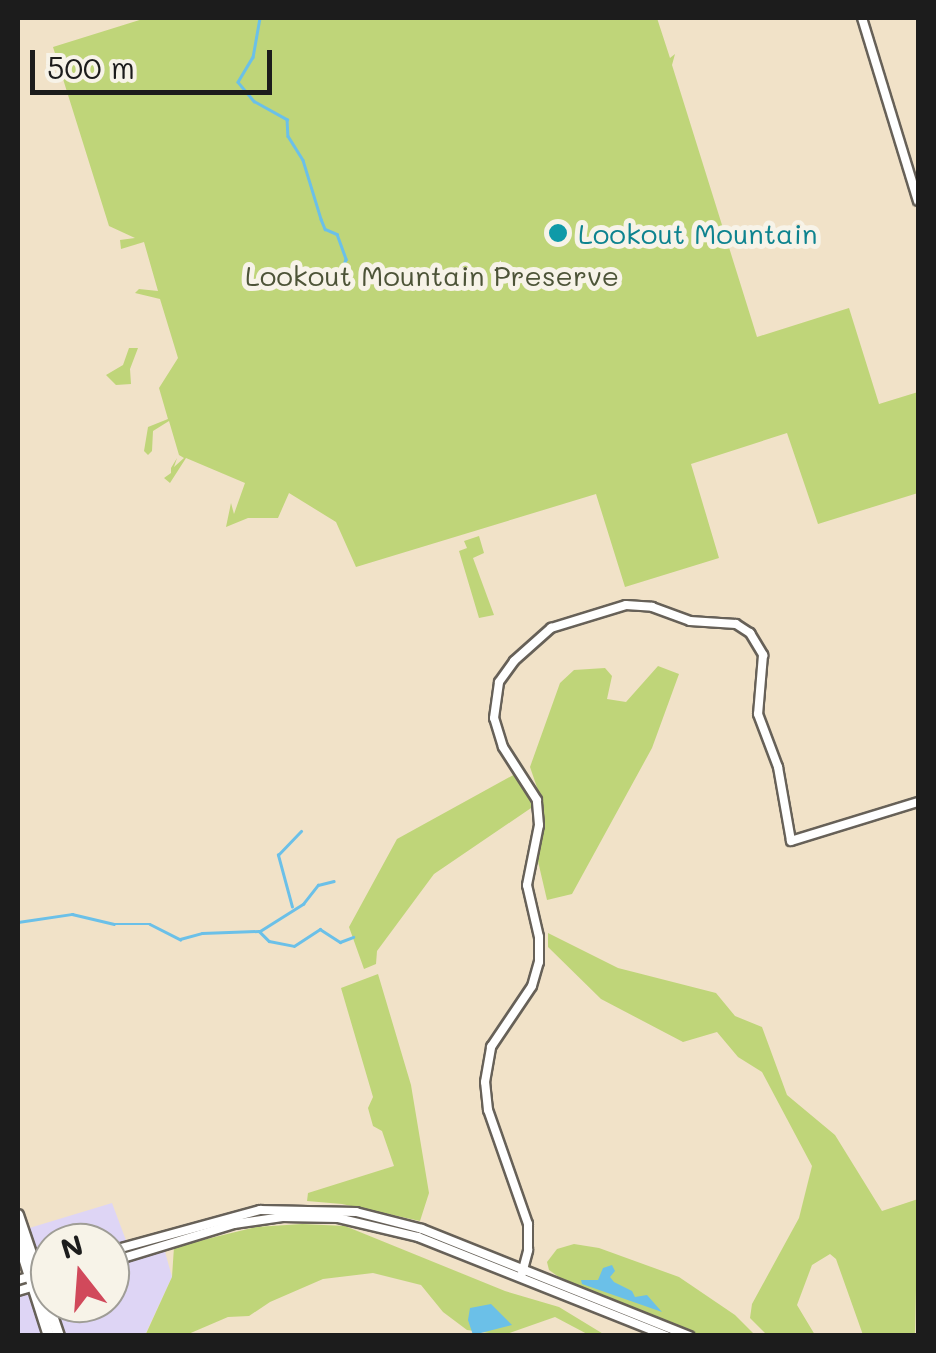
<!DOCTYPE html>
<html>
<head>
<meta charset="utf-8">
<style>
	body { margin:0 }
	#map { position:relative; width:936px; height:1353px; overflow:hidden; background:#f1e2c8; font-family:Mali,sans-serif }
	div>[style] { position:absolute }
	.built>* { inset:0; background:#ded5f5 }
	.green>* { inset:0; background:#bfd579 }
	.water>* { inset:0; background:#6bc0e8 }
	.stream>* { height:2.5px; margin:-1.25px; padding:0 1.25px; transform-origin:1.25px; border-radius:1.25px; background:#6bc0e8 }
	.roads { filter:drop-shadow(2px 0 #676158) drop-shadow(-2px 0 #676158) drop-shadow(0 2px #676158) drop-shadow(0 -2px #676158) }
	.secondary>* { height:8px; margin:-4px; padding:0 4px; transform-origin:4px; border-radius:4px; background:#fff }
	.primary>* { height:10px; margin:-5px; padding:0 5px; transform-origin:5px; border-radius:5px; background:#fff }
	.dots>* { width:28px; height:28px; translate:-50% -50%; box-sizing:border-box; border:5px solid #f7f3e8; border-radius:50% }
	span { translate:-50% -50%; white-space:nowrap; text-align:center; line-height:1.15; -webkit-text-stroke:10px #f7f3e8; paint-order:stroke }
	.culture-label { font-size:28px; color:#0d838f }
	.left { translate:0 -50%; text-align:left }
	.park-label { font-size:28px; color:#4d5438 }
	.frame { position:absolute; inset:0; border:20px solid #1c1c1c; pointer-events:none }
	.north { position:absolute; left:30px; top:1223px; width:100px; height:100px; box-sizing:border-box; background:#f7f3e8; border:2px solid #9f9d96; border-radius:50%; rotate:343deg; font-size:28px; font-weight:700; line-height:40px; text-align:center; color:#1c1c1c }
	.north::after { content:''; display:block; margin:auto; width:35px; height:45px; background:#d1495b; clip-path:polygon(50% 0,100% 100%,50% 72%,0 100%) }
	.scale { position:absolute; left:30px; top:50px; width:242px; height:45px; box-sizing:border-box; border:5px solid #1c1c1c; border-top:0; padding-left:12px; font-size:30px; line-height:35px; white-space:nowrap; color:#1c1c1c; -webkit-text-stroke:8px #f7f3e8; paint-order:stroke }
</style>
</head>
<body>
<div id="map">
	<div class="built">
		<div style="clip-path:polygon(112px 1203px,127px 1243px,110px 1248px,110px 1243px,50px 1243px,50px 1267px,41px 1268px,26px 1229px)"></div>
		<div style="clip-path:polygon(164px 1248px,172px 1277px,145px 1335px,61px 1335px,51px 1303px,110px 1303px,110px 1265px)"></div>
		<div style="clip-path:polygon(30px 1290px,45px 1335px,18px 1336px,18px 1294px)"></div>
	</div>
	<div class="green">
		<div style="clip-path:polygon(146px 18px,657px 18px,670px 58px,675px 54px,672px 65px,757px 337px,849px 308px,879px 404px,918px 392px,918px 493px,818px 524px,787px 433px,691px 464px,719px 558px,625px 587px,596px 494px,356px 567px,336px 522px,289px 493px,278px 518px,248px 518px,226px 527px,231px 503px,234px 514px,245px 483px,186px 458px,170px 483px,164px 478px,171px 473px,171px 468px,177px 458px,174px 467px,184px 458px,179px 455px,169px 421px,153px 431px,152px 451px,148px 455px,144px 451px,148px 427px,168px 419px,159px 388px,178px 358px,160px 299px,135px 293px,139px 289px,158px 291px,144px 242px,121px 249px,120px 240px,135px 238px,109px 226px,53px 47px)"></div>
		<div style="clip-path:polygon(129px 348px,138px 348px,130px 369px,131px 384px,116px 385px,106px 375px,123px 365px)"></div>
		<div style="clip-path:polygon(479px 536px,484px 553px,473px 558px,494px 615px,479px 618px,459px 551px,467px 548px,464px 541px)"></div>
		<div style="clip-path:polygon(658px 666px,679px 674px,652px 748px,572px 894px,547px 900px,537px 857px,544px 808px,530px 767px,560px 683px,574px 670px,605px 668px,612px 676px,607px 699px,626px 702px)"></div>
		<div style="clip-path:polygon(517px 773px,534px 806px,434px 874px,377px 951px,376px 964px,364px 969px,349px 927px,397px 839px)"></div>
		<div style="clip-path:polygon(548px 933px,618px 968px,716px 993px,735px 1016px,762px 1027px,787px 1095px,835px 1135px,882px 1211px,918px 1199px,915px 1335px,863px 1335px,836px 1259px,830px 1254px,812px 1265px,797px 1305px,815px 1335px,767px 1335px,750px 1318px,752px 1304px,799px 1218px,812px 1166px,762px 1072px,738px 1057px,717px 1032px,683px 1042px,601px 999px,548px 947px)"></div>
		<div style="clip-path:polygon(378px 974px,411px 1085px,429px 1193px,420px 1221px,342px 1204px,307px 1201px,308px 1193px,394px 1166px,382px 1131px,373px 1126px,368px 1108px,373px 1097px,341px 988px)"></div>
		<div style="clip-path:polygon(302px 1224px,345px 1226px,505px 1291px,559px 1307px,605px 1335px,589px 1335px,555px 1317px,504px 1335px,467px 1330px,443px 1312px,421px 1285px,373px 1273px,323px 1279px,270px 1302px,249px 1316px,228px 1317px,186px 1335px,145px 1336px,172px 1277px,174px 1247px,256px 1227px)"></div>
		<div style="clip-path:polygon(574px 1244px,599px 1248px,679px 1277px,735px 1315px,755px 1335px,699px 1335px,563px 1280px,549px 1270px,547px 1262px,557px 1249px)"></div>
	</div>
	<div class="water">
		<div style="clip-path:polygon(612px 1265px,615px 1271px,610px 1277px,614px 1282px,632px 1291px,635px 1297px,647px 1295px,662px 1312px,582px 1284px,581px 1280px,598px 1280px,603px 1268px)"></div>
		<div style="clip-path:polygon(491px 1304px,512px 1325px,473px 1335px,468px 1320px,470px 1308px)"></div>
	</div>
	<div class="stream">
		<div style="left:260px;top:18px;width:40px;rotate:100deg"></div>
		<div style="left:253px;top:57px;width:29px;rotate:121deg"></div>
		<div style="left:238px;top:82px;width:25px;rotate:50deg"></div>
		<div style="left:254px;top:101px;width:38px;rotate:29deg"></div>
		<div style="left:287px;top:119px;width:17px;rotate:87deg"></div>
		<div style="left:288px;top:136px;width:28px;rotate:58deg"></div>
		<div style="left:303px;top:160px;width:62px;rotate:73deg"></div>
		<div style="left:321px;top:219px;width:11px;rotate:68deg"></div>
		<div style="left:325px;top:229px;width:13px;rotate:23deg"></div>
		<div style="left:337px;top:234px;width:27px;rotate:70deg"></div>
		<div style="left:346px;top:259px;width:22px;rotate:108deg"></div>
		<div style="left:292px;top:907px;width:54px;rotate:-105.1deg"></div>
		<div style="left:278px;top:855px;width:33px;rotate:-46deg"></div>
		<div style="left:18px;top:922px;width:55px;rotate:-8.4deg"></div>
		<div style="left:72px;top:914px;width:43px;rotate:13.4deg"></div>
		<div style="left:114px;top:924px;width:36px"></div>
		<div style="left:150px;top:924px;width:34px;rotate:27deg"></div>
		<div style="left:180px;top:939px;width:23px;rotate:-15deg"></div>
		<div style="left:202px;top:933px;width:57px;rotate:-2deg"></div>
		<div style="left:259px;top:931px;width:14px;rotate:45deg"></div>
		<div style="left:269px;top:941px;width:25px;rotate:11deg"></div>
		<div style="left:294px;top:946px;width:31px;rotate:-33deg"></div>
		<div style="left:320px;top:929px;width:24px;rotate:33deg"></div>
		<div style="left:340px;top:942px;width:14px;rotate:-21deg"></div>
		<div style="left:260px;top:931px;width:51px;rotate:-32.1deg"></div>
		<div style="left:303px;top:904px;width:24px;rotate:-52deg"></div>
		<div style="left:318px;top:885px;width:16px;rotate:-14deg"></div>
	</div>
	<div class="roads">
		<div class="secondary">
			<div style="left:862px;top:18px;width:191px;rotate:73deg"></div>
			<div style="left:110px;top:1251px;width:156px;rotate:-15.3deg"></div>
			<div style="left:260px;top:1210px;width:96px;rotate:1.2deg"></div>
			<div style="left:356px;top:1212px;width:68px;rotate:14.4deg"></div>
			<div style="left:422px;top:1229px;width:288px;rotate:21.8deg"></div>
			<div style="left:110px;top:1262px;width:130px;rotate:-17deg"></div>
			<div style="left:234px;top:1224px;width:49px;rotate:-8.3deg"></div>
			<div style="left:282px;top:1217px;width:56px;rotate:1deg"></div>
			<div style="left:338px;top:1218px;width:82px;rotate:13.4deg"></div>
			<div style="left:418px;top:1237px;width:268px;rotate:21.7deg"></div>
			<div style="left:521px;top:1277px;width:28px;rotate:-75deg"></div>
			<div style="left:528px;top:1250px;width:26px;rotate:-90deg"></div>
			<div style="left:528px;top:1224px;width:121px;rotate:-109.3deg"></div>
			<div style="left:488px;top:1110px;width:28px;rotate:-96deg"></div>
			<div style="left:485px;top:1082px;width:36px;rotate:-80deg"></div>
			<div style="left:491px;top:1047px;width:73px;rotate:-56.1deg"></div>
			<div style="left:532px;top:986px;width:25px;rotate:-74deg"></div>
			<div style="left:539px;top:962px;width:25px;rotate:-90deg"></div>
			<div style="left:539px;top:937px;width:53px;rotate:-103deg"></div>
			<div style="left:527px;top:885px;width:61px;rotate:-78.7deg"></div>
			<div style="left:539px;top:825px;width:25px;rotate:-95deg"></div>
			<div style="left:537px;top:800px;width:63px;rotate:-122.7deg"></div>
			<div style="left:503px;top:747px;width:30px;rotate:-107deg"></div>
			<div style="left:494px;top:718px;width:36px;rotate:-82deg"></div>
			<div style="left:499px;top:682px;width:26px;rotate:-54deg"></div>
			<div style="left:514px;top:661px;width:50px;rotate:-41.7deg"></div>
			<div style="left:551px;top:628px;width:78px;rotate:-17deg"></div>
			<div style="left:626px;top:605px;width:26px;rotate:4deg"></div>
			<div style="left:652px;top:607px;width:40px;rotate:20.2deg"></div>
			<div style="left:690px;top:621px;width:46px;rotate:3.7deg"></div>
			<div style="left:736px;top:624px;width:17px;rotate:33deg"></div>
			<div style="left:750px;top:633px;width:26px;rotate:59deg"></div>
			<div style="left:763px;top:655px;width:59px;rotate:94.8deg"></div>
			<div style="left:758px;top:714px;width:57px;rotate:69.3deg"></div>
			<div style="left:778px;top:767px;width:75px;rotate:80deg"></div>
			<div style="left:791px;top:841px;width:133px;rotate:-17.1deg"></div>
			<div style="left:18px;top:1280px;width:34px;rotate:-17deg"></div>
			<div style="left:18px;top:1291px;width:34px;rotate:-17deg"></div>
		</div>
		<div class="primary">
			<div style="left:18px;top:1215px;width:128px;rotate:71.3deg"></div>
			<div style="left:18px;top:1239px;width:102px;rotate:72.3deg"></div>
		</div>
	</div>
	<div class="dots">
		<div style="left:558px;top:233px;background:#0f9aa8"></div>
	</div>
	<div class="culture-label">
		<span class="left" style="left:578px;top:233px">Lookout Mountain</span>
	</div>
	<div class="park-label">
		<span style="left:432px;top:275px">Lookout Mountain Preserve</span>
	</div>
	<div class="frame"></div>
	<div class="north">N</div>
	<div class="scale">500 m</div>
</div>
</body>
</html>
